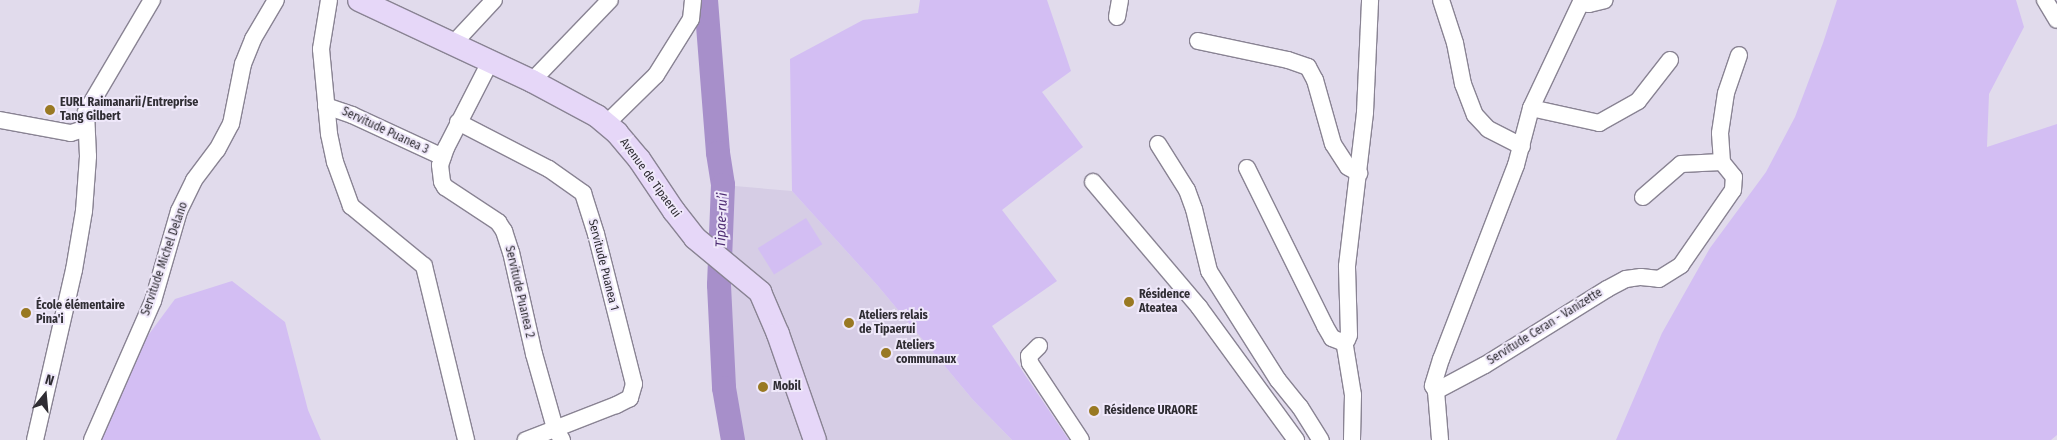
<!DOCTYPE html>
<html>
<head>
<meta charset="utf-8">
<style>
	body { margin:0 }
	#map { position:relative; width:2057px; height:440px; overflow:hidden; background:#e1dbec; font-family:"Fira Sans Condensed",sans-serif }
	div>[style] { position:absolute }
	.built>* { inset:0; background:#d6cde5 }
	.green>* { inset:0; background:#d3bef3; transform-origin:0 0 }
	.river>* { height:24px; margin:-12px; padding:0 12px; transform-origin:12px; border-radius:12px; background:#a78fca }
	.roads { filter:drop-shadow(1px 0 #898393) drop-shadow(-1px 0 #898393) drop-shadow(0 1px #898393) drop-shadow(0 -1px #898393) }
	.street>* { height:16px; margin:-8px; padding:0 8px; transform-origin:8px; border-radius:8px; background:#fff }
	.secondary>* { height:22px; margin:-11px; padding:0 11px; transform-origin:11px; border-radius:11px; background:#e6d7f8 }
	.dots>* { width:14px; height:14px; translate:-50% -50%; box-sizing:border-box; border:2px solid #efe8fa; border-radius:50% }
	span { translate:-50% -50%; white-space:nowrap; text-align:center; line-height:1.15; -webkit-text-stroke:4px #efe8fa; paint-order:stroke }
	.poi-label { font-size:12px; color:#2f2d33; font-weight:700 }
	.left { translate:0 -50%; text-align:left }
	.street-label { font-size:12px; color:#2f2d33 }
	.water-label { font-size:14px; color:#4d2c72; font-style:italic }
	.north { position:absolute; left:20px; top:370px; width:50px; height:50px; -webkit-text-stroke:4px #efe8fa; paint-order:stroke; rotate:17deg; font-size:14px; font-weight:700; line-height:20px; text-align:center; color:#2f2d33 }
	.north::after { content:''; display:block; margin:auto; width:18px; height:22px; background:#2f2d33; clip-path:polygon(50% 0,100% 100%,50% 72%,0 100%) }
</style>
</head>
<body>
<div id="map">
	<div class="built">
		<div style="clip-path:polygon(723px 185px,792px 191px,878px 286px,973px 400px,1012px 440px,733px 440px,724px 388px,719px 285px)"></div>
	</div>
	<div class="green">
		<div style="clip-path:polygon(920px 0,1047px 0,1071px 71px,1042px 92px,1083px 147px,1002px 210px,1057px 281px,992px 326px,1069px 440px,1012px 440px,973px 400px,878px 286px,792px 191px,790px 59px,863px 20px,918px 13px)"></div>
		<div style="clip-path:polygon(1837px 0,2016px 0,2024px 27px,1989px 94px,1987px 147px,2057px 124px,2057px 435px,2051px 440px,1616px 440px,1662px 333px,1710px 248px,1766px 172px,1795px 117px,1823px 43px)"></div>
		<div style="left:806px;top:218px;width:31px;height:57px;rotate:58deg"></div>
		<div style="clip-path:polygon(232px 281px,285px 322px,308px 410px,321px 440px,96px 440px,112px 384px,175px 299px)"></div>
	</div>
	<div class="river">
		<div style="left:706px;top:0;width:153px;rotate:85.5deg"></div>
		<div style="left:718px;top:153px;width:32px;rotate:81deg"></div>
		<div style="left:723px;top:185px;width:100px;rotate:92.3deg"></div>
		<div style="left:719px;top:285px;width:103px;rotate:87.2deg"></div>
		<div style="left:724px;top:388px;width:53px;rotate:80.2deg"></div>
	</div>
	<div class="roads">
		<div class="street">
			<div style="left:329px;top:0;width:50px;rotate:99.3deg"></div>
			<div style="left:321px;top:49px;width:85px;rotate:84.6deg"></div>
			<div style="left:329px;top:134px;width:29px;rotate:78deg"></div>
			<div style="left:335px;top:162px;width:47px;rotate:70deg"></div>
			<div style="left:351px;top:206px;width:94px;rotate:39.4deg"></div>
			<div style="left:424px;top:266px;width:179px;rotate:76.4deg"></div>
			<div style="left:1441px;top:0;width:45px;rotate:72deg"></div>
			<div style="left:1455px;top:43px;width:42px;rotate:79deg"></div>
			<div style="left:1463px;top:84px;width:33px;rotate:69deg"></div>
			<div style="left:1475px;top:115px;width:19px;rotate:47deg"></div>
			<div style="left:1488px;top:129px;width:38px;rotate:27deg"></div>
			<div style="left:1582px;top:0;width:119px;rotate:115.3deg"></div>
			<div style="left:1531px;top:108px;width:59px;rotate:104.7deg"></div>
			<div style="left:1516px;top:165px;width:208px;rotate:111.1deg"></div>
			<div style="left:1441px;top:359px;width:28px;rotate:107deg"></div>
			<div style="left:1433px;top:386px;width:6px;rotate:59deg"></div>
			<div style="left:1436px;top:391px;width:55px;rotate:-28deg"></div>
			<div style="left:1485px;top:365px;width:144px;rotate:-31.9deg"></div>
			<div style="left:1607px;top:289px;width:21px;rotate:-28deg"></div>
			<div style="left:1626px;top:279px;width:15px;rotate:-8deg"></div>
			<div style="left:1641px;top:277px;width:18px;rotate:6deg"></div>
			<div style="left:1659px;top:279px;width:26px;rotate:-32deg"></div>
			<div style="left:1681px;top:265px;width:91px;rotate:-55.3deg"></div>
			<div style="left:1733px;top:190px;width:13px;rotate:-86deg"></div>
			<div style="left:1734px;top:177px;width:19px;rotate:-129deg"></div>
			<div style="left:1722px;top:162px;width:29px;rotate:-94deg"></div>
			<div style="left:1720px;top:133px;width:40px;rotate:-81.5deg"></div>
			<div style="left:1726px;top:93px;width:40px;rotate:-71.1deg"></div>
			<div style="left:2045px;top:0;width:23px;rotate:59deg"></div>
			<div style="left:1582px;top:3px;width:7px;rotate:8deg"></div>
			<div style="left:1589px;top:4px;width:16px;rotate:-14deg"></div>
			<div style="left:1117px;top:17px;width:17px;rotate:-80deg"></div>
			<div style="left:1198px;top:41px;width:92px;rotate:11.9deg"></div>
			<div style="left:1288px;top:60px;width:21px;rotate:19deg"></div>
			<div style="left:1308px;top:67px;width:15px;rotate:62deg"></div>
			<div style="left:1315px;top:80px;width:66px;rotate:74.3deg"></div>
			<div style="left:1333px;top:144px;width:27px;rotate:57deg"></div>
			<div style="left:1348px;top:167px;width:13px;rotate:29deg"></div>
			<div style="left:453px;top:44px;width:60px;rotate:-47deg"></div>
			<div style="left:490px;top:62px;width:97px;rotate:117.1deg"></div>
			<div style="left:446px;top:148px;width:18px;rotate:109deg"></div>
			<div style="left:440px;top:165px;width:17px;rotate:83deg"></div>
			<div style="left:442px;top:182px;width:6px;rotate:59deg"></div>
			<div style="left:445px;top:187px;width:64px;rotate:33.4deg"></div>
			<div style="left:498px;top:222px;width:11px;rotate:56deg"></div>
			<div style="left:504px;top:231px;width:22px;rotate:72deg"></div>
			<div style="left:511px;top:252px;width:105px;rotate:77.3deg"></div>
			<div style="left:534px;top:354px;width:77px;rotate:74.2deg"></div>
			<div style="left:555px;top:428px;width:14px;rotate:60deg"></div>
			<div style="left:532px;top:81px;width:112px;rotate:-46.1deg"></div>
			<div style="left:326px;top:106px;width:28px;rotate:19deg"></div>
			<div style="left:352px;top:115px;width:100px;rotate:24.8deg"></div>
			<div style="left:1531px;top:108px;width:70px;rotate:12.4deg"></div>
			<div style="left:1599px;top:123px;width:45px;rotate:-29.4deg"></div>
			<div style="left:1638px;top:101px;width:52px;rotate:-52deg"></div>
			<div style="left:0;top:120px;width:72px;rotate:10.4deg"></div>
			<div style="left:71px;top:133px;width:16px;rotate:-18deg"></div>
			<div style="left:458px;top:122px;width:102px;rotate:27.3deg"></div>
			<div style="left:549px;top:169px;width:42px;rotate:35.2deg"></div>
			<div style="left:583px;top:193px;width:43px;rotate:72.4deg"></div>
			<div style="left:596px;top:234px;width:155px;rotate:75.8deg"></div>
			<div style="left:634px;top:384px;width:15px;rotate:106deg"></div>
			<div style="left:630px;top:398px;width:16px;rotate:153deg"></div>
			<div style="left:616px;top:405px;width:97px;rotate:158.7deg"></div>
			<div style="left:606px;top:124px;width:70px;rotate:-44.4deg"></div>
			<div style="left:656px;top:75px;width:66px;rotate:-58deg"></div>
			<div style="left:691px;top:19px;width:19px;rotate:-84deg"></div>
			<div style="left:1158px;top:144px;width:54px;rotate:57.8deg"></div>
			<div style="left:1187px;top:190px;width:20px;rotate:70deg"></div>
			<div style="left:1194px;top:209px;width:64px;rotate:76.4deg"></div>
			<div style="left:1209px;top:271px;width:129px;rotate:57.7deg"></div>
			<div style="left:1278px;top:380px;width:35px;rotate:51deg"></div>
			<div style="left:1300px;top:407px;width:39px;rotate:58deg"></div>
			<div style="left:1247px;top:168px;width:176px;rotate:63.7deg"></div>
			<div style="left:1325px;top:326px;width:14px;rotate:60deg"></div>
			<div style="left:1332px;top:338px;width:11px;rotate:22deg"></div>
			<div style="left:1342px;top:342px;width:5px;rotate:-22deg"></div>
			<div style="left:1347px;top:340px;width:5px;rotate:-68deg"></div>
			<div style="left:1349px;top:335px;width:69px;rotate:-91.7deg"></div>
			<div style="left:1347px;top:266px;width:155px;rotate:-83.3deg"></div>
			<div style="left:1365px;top:112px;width:112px;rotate:-87.4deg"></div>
			<div style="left:1093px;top:182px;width:164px;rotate:49.7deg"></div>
			<div style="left:1199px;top:307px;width:165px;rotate:53.9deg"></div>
			<div style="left:1643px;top:197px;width:50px;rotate:-41deg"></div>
			<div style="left:1681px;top:164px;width:41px;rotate:-2.8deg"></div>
			<div style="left:1344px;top:340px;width:56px;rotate:80.7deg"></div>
			<div style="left:1353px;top:395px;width:45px;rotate:91.3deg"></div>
			<div style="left:1039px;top:346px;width:14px;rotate:135deg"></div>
			<div style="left:1029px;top:356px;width:7px;rotate:82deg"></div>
			<div style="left:1030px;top:363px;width:92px;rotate:56.5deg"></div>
			<div style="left:1436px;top:391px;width:49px;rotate:85.3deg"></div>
			<div style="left:35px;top:440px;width:174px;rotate:-77.1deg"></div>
			<div style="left:74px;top:270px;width:60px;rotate:-80.4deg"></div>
			<div style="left:84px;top:211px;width:55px;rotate:-85.8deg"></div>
			<div style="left:88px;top:156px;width:44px;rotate:-92.6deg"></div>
			<div style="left:86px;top:112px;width:130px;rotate:-59.5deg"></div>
			<div style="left:92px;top:440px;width:152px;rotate:-66.3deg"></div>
			<div style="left:153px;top:301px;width:94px;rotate:-73.9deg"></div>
			<div style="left:179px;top:211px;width:34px;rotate:-64deg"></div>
			<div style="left:194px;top:180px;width:38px;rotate:-53deg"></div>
			<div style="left:217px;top:150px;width:30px;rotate:-62deg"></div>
			<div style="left:231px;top:124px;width:61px;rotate:-78.7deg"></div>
			<div style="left:243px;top:64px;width:27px;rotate:-68deg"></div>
			<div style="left:253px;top:39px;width:45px;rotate:-59.5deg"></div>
		</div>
		<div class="secondary">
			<div style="left:359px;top:0;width:191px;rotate:25.1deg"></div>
			<div style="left:532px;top:81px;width:74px;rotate:28.3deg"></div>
			<div style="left:597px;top:116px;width:26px;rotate:40deg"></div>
			<div style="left:617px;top:133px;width:34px;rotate:50deg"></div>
			<div style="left:639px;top:159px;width:63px;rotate:56.1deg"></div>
			<div style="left:674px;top:211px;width:34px;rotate:52deg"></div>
			<div style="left:695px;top:238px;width:85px;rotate:39.7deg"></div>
			<div style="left:760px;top:292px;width:46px;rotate:66.8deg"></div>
			<div style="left:778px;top:334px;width:112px;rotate:70.8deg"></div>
		</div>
	</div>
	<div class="dots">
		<div style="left:50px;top:110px;background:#997923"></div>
		<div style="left:1129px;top:302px;background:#997923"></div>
		<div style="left:26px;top:313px;background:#997923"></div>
		<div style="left:849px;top:323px;background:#997923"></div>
		<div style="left:886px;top:353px;background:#997923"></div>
		<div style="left:763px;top:387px;background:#997923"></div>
		<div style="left:1094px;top:411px;background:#997923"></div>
	</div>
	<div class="poi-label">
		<span class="left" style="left:60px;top:110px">EURL Raimanarii/Entreprise<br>Tang Gilbert</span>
		<span class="left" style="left:1139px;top:302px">Résidence<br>Ateatea</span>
		<span class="left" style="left:36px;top:313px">École élémentaire<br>Pina'i</span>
		<span class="left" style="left:859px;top:323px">Ateliers relais<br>de Tipaerui</span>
		<span class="left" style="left:896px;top:353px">Ateliers<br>communaux</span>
		<span class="left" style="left:773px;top:387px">Mobil</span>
		<span class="left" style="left:1104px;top:411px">Résidence URAORE</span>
	</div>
	<div class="street-label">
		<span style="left:385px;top:131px;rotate:25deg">Servitude Puanea 3</span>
		<span style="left:650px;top:178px;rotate:54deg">Avenue de Tipaerui</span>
		<span style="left:165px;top:259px;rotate:-71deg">Servitude Michel Delano</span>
		<span style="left:603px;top:265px;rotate:76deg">Servitude Puanea 1</span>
		<span style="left:519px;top:292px;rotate:77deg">Servitude Puanea 2</span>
		<span style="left:1545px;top:327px;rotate:-32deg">Servitude Ceran - Vanizette</span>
	</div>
	<div class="water-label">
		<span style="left:722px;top:220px;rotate:-88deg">Tipae-ru’i</span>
	</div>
	<div class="north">N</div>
</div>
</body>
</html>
